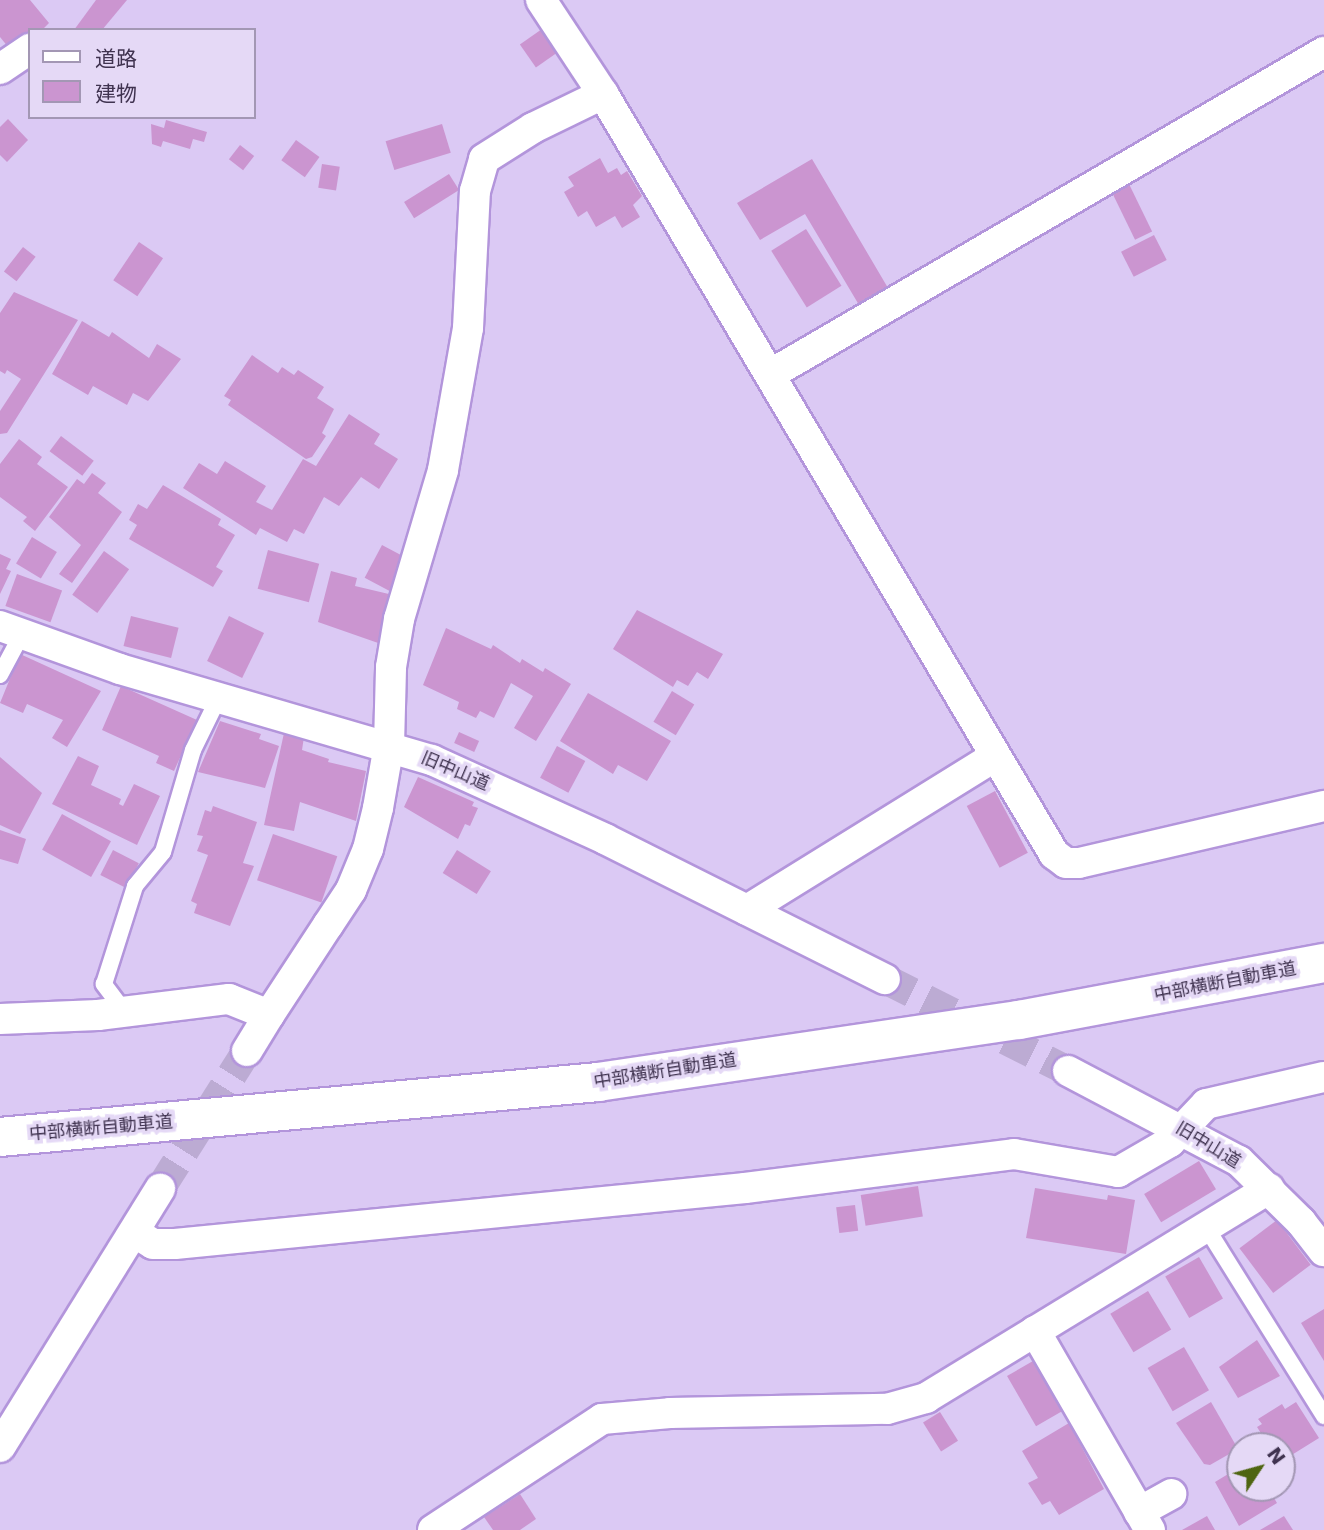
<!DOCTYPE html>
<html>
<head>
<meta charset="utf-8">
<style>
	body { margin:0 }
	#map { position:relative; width:1324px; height:1530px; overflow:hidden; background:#dbc9f4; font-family:"DejaVu Sans","Noto Sans JP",sans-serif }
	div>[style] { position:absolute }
	.building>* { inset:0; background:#cb95d0; transform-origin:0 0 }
	.minor-tunnel>* { height:30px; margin-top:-15px; transform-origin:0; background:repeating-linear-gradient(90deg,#bcabd3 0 30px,transparent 0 45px) }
	.roads { filter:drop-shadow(2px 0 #b395db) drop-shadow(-2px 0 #b395db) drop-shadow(0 2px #b395db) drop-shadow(0 -2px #b395db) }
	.service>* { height:16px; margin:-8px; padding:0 8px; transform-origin:8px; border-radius:8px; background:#fff }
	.minor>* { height:30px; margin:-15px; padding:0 15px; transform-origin:15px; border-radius:15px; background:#fff }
	.motorway>* { height:38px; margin:-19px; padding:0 19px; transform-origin:19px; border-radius:19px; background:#fff }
	span { translate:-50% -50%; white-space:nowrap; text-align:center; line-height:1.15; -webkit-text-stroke:7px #e5d9f6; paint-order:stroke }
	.street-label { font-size:18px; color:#403350 }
	.legend { position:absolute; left:28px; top:28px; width:228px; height:91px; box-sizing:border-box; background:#e5d9f6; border:2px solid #a397b4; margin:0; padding:9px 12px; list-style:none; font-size:21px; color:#403350 }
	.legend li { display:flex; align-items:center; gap:14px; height:35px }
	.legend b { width:35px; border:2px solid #a397b4 }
	.north { position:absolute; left:1226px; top:1432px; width:70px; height:70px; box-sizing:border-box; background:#e5d9f6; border:2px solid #a397b4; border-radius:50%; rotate:54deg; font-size:19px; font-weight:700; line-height:28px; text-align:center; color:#403350 }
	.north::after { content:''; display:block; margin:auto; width:24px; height:32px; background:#4f6511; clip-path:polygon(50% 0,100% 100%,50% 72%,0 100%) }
</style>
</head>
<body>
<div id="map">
	<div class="building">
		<div style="clip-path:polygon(0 0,30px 0,49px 23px,42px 30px,30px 30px,30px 40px,13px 53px,0 37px)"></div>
		<div style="clip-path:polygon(96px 0,127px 0,102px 30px,74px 30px)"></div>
		<div style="left:542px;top:29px;width:28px;height:27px;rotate:55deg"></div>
		<div style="clip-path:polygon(8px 119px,28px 140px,7px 162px,0 155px,0 127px)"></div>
		<div style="clip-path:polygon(166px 120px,207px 132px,204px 142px,193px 139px,190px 149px,163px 141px,161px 147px,152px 144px,151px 124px,164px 128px)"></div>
		<div style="left:442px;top:124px;width:30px;height:59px;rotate:73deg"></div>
		<div style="left:296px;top:140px;width:29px;height:25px;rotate:36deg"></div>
		<div style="left:240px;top:145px;width:18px;height:18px;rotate:38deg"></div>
		<div style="clip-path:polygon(600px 158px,608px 173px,617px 168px,621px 175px,627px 171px,642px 196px,633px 205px,640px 217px,622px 228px,615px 216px,596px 227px,587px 211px,578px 217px,564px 192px,574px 186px,568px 177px)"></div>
		<div style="clip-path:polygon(812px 159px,888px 288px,859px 305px,805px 214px,760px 240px,737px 203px)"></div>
		<div style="left:322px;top:164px;width:18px;height:24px;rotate:9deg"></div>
		<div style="left:449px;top:174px;width:19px;height:53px;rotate:58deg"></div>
		<div style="left:1128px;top:182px;width:55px;height:19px;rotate:64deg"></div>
		<div style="left:806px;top:229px;width:67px;height:41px;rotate:58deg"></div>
		<div style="left:1154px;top:235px;width:28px;height:37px;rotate:63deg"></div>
		<div style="left:139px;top:242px;width:29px;height:46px;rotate:34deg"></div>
		<div style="left:23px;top:247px;width:16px;height:31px;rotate:38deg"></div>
		<div style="clip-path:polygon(14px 292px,78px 320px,7px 433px,0 434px,0 411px,21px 379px,7px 370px,5px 374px,0 371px,0 313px)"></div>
		<div style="clip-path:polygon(82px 321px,109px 337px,112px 332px,149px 358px,157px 344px,181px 359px,148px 401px,133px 393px,127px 405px,93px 386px,88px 395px,52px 374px)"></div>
		<div style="clip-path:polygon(252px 355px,278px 373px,282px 367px,294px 375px,298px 370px,324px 387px,317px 398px,334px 409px,322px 433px,326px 436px,312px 457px,306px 459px,228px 405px,231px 400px,224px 396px)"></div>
		<div style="clip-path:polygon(349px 414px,380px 434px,374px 444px,398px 459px,379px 489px,361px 477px,339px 506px,324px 497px,304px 534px,294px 529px,287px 542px,260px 528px,256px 535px,183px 488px,199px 463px,217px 474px,225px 461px,266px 486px,256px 502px,272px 510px,303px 459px,316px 466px)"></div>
		<div style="left:61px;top:436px;width:41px;height:19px;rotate:37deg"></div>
		<div style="clip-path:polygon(19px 439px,42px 457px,37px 464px,68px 487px,35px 531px,23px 521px,27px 517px,0 497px,0 464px)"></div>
		<div style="clip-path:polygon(92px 473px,106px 483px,98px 493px,122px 512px,72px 583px,59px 574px,81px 545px,49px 517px,77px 479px,84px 484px)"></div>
		<div style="clip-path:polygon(163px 485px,221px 519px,218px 525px,235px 535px,216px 567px,223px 571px,213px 587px,129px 539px,137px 525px,129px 520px,138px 504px,147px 509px)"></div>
		<div style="left:32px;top:537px;width:29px;height:31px;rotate:31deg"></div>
		<div style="left:382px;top:545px;width:32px;height:37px;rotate:28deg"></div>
		<div style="left:268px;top:550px;width:53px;height:40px;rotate:15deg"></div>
		<div style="left:104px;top:551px;width:31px;height:54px;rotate:36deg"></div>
		<div style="clip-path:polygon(0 554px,11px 559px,6px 569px,11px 571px,0 594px)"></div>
		<div style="clip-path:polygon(331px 571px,357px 578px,355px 586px,393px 595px,381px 644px,318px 622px)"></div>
		<div style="left:17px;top:574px;width:48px;height:34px;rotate:20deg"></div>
		<div style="clip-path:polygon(637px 610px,723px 654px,708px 679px,697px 672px,688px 686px,677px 680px,673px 687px,613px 649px)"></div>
		<div style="left:131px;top:616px;width:49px;height:31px;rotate:14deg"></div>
		<div style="left:229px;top:616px;width:39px;height:50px;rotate:26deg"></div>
		<div style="clip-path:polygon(446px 628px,491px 649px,493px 645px,520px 663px,522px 659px,543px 672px,545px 668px,571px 684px,536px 741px,514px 728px,533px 696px,511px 683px,494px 718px,480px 711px,476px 718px,457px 709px,459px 702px,423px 685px)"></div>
		<div style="clip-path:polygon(20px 654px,101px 691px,67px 747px,52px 738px,63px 720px,27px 704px,23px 713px,0 703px)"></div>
		<div style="clip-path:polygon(121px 686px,197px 720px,174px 771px,156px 763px,159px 756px,102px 730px)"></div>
		<div style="left:672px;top:691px;width:26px;height:36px;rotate:31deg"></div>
		<div style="clip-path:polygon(588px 693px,671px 741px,647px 781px,618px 765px,613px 774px,560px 741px)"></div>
		<div style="clip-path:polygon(220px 721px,261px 734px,259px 739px,279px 746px,265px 788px,198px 772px)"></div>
		<div style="left:459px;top:732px;width:22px;height:12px;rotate:24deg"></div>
		<div style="clip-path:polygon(284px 733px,304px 737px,302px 750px,329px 759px,328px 762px,366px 771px,356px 821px,300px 802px,294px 831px,264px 825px)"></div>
		<div style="left:557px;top:746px;width:32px;height:36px;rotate:28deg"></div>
		<div style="clip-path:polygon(78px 756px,99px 766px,91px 785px,121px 799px,119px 804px,123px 806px,134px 784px,160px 796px,137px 845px,52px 804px)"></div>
		<div style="clip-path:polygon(0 757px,42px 793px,20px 834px,0 825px)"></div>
		<div style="clip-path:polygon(418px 777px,474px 802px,472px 806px,478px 808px,470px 826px,465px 824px,458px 839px,404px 807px)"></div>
		<div style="left:995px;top:791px;width:70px;height:32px;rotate:62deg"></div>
		<div style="clip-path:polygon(213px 806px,257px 822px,243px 863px,254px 866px,230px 926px,194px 913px,197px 904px,191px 901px,208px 855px,197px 851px,203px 836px,197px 835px,205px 810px,211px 812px)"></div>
		<div style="left:62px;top:814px;width:56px;height:41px;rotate:29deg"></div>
		<div style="clip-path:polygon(0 830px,26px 839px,18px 864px,0 859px)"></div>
		<div style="left:273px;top:834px;width:68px;height:49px;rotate:19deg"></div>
		<div style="left:113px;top:850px;width:29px;height:28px;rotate:27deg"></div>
		<div style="left:457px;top:850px;width:40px;height:27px;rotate:32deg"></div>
		<div style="left:1199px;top:1161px;width:33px;height:64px;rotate:59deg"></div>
		<div style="left:918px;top:1186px;width:31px;height:58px;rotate:81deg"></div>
		<div style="clip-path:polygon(1035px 1188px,1107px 1200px,1108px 1195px,1135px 1200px,1126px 1254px,1026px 1238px)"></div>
		<div style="left:855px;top:1205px;width:26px;height:19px;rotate:83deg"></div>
		<div style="left:1277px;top:1220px;width:56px;height:47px;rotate:53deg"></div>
		<div style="left:1199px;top:1257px;width:48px;height:39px;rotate:60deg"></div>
		<div style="left:1148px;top:1291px;width:45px;height:44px;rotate:59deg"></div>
		<div style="clip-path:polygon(1324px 1309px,1324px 1361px,1301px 1323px)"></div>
		<div style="clip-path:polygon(1257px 1340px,1280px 1376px,1238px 1398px,1219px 1367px)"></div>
		<div style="left:1184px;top:1347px;width:50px;height:42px;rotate:60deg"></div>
		<div style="left:1033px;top:1361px;width:58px;height:30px;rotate:60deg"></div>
		<div style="clip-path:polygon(1211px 1402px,1238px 1449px,1210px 1465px,1204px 1464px,1176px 1423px)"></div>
		<div style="clip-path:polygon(1296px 1402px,1319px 1438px,1282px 1461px,1282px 1446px,1269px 1446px,1257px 1427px,1262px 1424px,1258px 1419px,1282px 1404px,1285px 1409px)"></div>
		<div style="left:940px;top:1412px;width:34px;height:20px;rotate:58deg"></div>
		<div style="clip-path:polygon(1069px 1423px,1104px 1489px,1059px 1515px,1050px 1501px,1042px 1505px,1028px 1483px,1038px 1478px,1022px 1451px)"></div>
		<div style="clip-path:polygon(1240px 1460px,1240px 1488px,1268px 1488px,1277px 1503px,1239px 1526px,1215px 1482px,1238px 1468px,1235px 1462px)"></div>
		<div style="clip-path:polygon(520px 1494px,536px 1519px,520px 1530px,493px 1530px,484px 1517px)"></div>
		<div style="clip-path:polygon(1207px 1516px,1215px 1530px,1182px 1530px)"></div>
		<div style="clip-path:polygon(1284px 1516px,1293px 1530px,1260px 1530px)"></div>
	</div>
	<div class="minor-tunnel">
		<div style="left:885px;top:979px;width:205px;rotate:26.7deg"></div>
		<div style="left:160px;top:1189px;width:163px;rotate:-57.8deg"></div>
	</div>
	<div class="roads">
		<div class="service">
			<div style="left:0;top:675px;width:47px;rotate:-61.8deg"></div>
			<div style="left:124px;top:1011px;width:34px;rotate:-127deg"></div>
			<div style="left:104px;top:984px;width:103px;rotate:-72.4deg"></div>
			<div style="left:135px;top:886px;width:44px;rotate:-50.5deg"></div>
			<div style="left:163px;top:852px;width:106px;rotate:-73.6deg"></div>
			<div style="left:193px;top:750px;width:57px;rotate:-63.9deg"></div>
			<div style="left:1206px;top:1227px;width:223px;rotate:58deg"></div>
		</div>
		<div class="minor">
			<div style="left:541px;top:0;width:113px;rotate:56.6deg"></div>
			<div style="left:603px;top:94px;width:884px;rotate:59.31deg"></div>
			<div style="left:1054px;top:854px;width:15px;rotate:37deg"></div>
			<div style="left:1066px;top:863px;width:13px"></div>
			<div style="left:1079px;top:863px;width:252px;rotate:-13.1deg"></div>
			<div style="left:0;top:69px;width:36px;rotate:-34deg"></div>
			<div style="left:771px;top:374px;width:640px;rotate:-30.21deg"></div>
			<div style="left:0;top:626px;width:127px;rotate:19.7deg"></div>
			<div style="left:120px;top:669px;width:325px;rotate:16.3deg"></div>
			<div style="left:432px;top:760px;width:190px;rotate:24.5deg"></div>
			<div style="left:605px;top:839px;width:313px;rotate:26.6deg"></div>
			<div style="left:747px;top:910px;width:291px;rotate:-31.8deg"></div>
			<div style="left:0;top:1019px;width:98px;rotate:-2.3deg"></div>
			<div style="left:98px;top:1015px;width:132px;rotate:-7deg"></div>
			<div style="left:229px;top:999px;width:43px;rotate:21.8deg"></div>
			<div style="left:269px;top:1015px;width:108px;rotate:-56.8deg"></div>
			<div style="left:328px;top:925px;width:42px;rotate:-56.7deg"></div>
			<div style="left:351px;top:890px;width:44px;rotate:-67.5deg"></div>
			<div style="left:368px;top:849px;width:42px;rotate:-76.3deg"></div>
			<div style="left:378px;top:808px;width:64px;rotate:-80.1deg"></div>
			<div style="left:389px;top:745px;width:78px;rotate:-88.5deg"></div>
			<div style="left:391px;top:667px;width:49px;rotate:-80.5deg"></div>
			<div style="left:399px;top:619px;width:155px;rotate:-73.5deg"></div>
			<div style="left:443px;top:470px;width:144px;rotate:-80deg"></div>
			<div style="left:468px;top:328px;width:137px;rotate:-87.1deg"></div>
			<div style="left:475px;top:191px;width:33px;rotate:-74deg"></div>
			<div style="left:484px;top:159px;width:58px;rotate:-32.3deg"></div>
			<div style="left:533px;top:128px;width:78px;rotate:-25.9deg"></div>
			<div style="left:247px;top:1051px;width:42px;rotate:-58.6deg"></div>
			<div style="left:1068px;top:1071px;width:193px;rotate:27.8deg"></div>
			<div style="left:1239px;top:1161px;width:87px;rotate:44.5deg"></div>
			<div style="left:1301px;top:1222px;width:37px;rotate:52deg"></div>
			<div style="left:134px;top:1232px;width:22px;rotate:32deg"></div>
			<div style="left:153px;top:1244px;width:22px"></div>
			<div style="left:175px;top:1244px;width:573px;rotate:-5.61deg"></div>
			<div style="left:745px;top:1188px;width:271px;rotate:-7.2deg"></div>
			<div style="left:1014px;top:1154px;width:106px;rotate:9.8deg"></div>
			<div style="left:1118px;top:1172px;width:60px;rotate:-30deg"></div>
			<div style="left:1170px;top:1142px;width:52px;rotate:-46.5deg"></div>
			<div style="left:1206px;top:1104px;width:121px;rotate:-12.9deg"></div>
			<div style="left:1035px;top:1331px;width:230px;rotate:60deg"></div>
			<div style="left:0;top:1447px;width:304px;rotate:-58.2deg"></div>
			<div style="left:1139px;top:1512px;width:37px;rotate:-29deg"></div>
			<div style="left:433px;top:1530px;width:202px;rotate:-33.3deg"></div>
			<div style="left:602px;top:1419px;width:68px;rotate:-5deg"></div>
			<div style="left:670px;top:1413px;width:217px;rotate:-1.1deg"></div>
			<div style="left:887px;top:1409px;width:41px;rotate:-15.8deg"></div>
			<div style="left:926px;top:1398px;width:402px;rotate:-31.4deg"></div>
		</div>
		<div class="motorway">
			<div style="left:0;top:1137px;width:601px;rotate:-5.25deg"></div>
			<div style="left:598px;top:1082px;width:426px;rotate:-8.4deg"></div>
			<div style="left:1019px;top:1020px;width:310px;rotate:-10.6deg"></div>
		</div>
	</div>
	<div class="street-label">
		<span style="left:455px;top:771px;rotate:23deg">旧中山道</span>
		<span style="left:1225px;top:982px;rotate:-11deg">中部横断自動車道</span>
		<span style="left:665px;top:1071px;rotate:-9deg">中部横断自動車道</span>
		<span style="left:101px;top:1128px;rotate:-5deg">中部横断自動車道</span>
		<span style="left:1208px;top:1145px;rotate:31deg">旧中山道</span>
	</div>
	<ul class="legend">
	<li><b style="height:9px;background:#fff"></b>道路</li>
	<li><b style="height:19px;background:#cb95d0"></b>建物</li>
	</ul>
	<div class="north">N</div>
</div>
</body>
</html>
